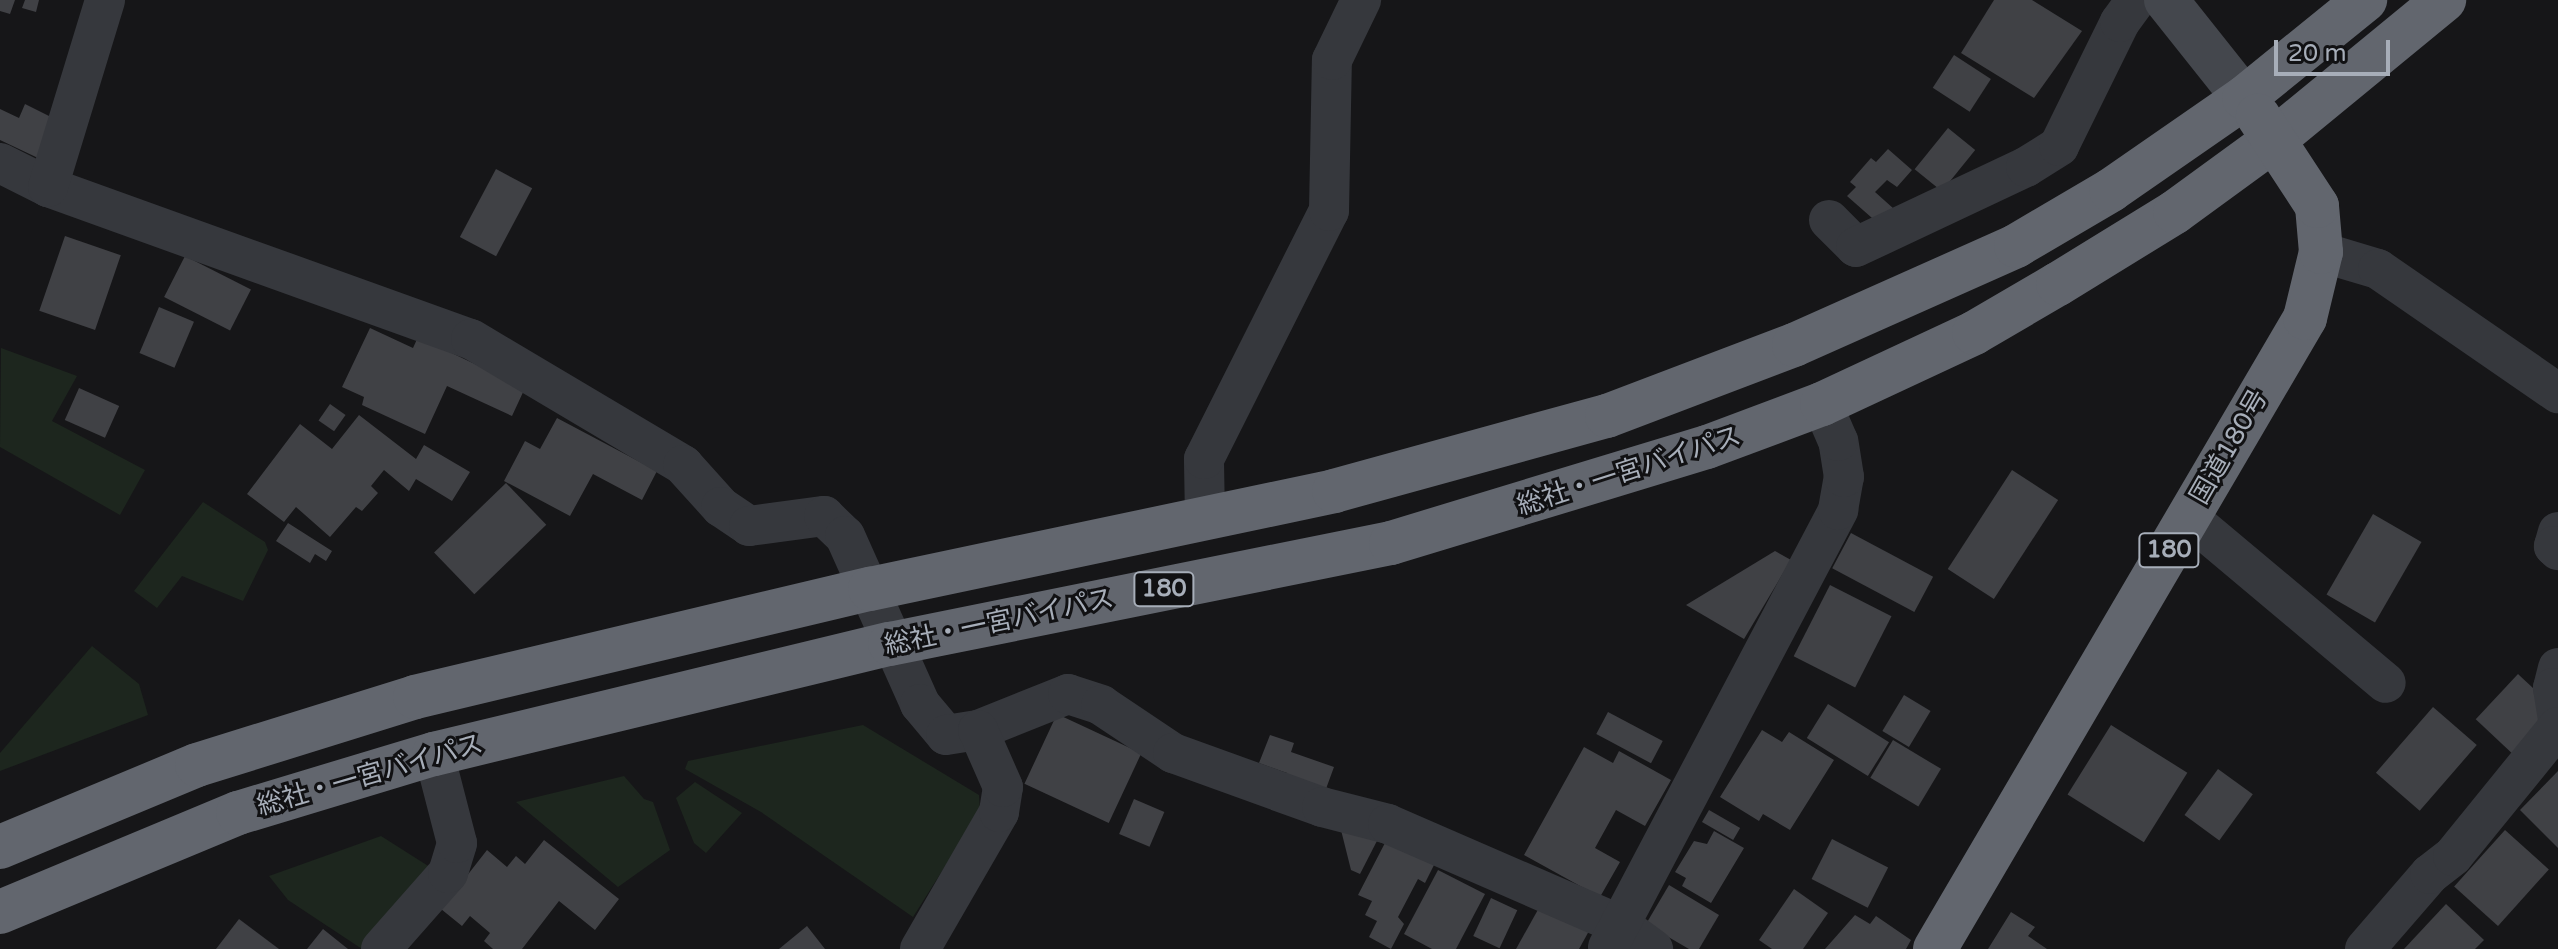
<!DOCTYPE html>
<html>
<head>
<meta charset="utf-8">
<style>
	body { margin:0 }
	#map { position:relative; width:2558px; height:949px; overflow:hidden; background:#161618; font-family:"Varela Round","Noto Sans JP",sans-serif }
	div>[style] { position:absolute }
	.green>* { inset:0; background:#1d261e }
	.building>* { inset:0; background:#404145; transform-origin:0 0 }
	.street>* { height:40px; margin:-20px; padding:0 20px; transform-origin:20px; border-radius:20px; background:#36383d }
	.secondary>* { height:44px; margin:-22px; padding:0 22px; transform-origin:22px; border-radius:22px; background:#44474d }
	.highway>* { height:44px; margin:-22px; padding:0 22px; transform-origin:22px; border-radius:22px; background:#62666e }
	span { translate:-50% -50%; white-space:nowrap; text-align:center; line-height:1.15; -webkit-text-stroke:6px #111113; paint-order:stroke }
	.shield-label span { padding:2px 6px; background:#111113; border:2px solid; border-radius:6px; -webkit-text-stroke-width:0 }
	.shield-label { font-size:24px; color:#a7aeb9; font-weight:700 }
	.street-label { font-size:26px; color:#a7aeb9 }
	.scale { position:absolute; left:2274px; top:40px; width:116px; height:36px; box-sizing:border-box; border:4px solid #a7aeb9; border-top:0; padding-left:10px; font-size:24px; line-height:28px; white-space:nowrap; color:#a7aeb9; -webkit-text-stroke:6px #111113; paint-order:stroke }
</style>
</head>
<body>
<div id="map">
	<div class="green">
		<div style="clip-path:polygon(1px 348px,77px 376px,52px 421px,145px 470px,120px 515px,0 447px)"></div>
		<div style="clip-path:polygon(203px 502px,265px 542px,268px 550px,243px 601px,182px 576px,157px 608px,134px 591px)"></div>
		<div style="clip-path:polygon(92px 646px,139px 684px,148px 715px,0 771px,0 753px)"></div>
		<div style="clip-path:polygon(863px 725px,979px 795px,980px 811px,913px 917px,761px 812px,685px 769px,688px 761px)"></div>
		<div style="clip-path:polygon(624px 776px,644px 799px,653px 802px,670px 850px,618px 887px,516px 802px)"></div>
		<div style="clip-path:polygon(695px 782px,742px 813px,706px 853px,694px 843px,676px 798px)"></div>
		<div style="clip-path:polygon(381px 836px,433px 869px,362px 949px,288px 900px,269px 876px)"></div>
	</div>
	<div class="building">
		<div style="clip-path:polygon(0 0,15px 0,10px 14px,0 11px)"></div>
		<div style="clip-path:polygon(25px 0,39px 0,36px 12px,22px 8px)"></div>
		<div style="clip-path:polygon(1994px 0,2032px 0,2082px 31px,2034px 98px,1961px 53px)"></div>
		<div style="left:1954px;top:55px;width:44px;height:39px;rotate:33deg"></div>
		<div style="clip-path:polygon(25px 104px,57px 120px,38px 158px,0 140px,0 109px,19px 118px)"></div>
		<div style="left:1948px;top:128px;width:35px;height:53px;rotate:39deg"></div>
		<div style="clip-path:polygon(1888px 149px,1912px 170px,1897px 187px,1887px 180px,1875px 192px,1894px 209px,1880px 225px,1847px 196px,1856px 187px,1850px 182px,1871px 158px,1876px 162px)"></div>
		<div style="left:496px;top:169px;width:41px;height:77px;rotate:28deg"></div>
		<div style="left:65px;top:236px;width:59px;height:79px;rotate:19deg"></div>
		<div style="left:185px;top:256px;width:74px;height:46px;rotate:27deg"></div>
		<div style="left:159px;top:307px;width:38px;height:50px;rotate:23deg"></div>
		<div style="clip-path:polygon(370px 328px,413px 348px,418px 337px,525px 388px,512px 416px,447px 386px,425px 434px,362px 405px,364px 397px,342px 387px)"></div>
		<div style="left:79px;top:388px;width:44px;height:35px;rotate:24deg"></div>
		<div style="left:330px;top:404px;width:19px;height:20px;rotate:35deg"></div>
		<div style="clip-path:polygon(359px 415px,416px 459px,424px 445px,470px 472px,452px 501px,416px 479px,409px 491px,384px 470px,371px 486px,378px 493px,362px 511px,356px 507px,330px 537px,296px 507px,284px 522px,247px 494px,300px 424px,332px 449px)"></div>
		<div style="clip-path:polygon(557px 418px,657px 471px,642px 500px,593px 474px,570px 516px,504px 481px,525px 441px,540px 449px)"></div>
		<div style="left:2012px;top:470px;width:55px;height:118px;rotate:33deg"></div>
		<div style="left:506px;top:483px;width:58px;height:100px;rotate:46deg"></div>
		<div style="left:2373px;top:514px;width:56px;height:93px;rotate:30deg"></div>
		<div style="clip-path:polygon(288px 523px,332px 551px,326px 561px,315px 554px,310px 563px,276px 541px)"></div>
		<div style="left:1851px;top:533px;width:93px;height:40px;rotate:28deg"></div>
		<div style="clip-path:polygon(1775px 551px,1791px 560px,1744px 639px,1686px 605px)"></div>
		<div style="left:1830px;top:585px;width:69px;height:80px;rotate:27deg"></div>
		<div style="left:2518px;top:674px;width:51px;height:62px;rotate:43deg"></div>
		<div style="left:1904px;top:695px;width:31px;height:42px;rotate:31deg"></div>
		<div style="left:1828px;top:704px;width:72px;height:40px;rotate:32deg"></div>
		<div style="left:2433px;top:707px;width:58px;height:87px;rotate:41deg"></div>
		<div style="left:1608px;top:712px;width:62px;height:25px;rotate:28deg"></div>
		<div style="left:1057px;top:714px;width:93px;height:77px;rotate:25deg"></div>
		<div style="left:2111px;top:725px;width:90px;height:82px;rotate:32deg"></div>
		<div style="clip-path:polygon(1762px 730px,1782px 742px,1789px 732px,1834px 760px,1790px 830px,1763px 814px,1759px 821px,1720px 797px)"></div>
		<div style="clip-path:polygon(1270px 735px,1294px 743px,1291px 752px,1334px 767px,1323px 797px,1283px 783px,1287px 773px,1259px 763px)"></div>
		<div style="left:1893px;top:740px;width:56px;height:44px;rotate:31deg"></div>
		<div style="clip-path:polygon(1584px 747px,1613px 763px,1619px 751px,1671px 780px,1645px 826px,1616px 810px,1595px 848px,1620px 862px,1600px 897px,1524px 855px)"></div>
		<div style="left:2218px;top:769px;width:43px;height:57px;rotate:36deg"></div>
		<div style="clip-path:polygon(2558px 771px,2558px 848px,2520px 810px)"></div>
		<div style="left:1134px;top:799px;width:33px;height:38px;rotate:23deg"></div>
		<div style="left:1709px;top:810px;width:36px;height:14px;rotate:30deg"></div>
		<div style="clip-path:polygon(1341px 830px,1380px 835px,1360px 874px,1351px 870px)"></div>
		<div style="left:2505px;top:830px;width:59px;height:76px;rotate:42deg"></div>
		<div style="clip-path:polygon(1714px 831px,1744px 848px,1711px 903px,1682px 886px,1686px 878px,1675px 872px,1694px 841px,1707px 844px)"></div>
		<div style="left:1832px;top:839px;width:63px;height:45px;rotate:27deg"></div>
		<div style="clip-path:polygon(544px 840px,619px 899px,595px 930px,559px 901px,522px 949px,493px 949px,484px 941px,490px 933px,470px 916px,462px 926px,441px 909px,487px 850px,507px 867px,516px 856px,525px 864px)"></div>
		<div style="clip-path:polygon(1386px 841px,1434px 865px,1425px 883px,1418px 879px,1398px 917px,1404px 924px,1391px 949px,1369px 937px,1377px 921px,1365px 915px,1372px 901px,1358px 895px)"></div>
		<div style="clip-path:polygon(1438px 870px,1485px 894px,1456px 949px,1432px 949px,1404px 934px)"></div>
		<div style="clip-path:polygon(1669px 885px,1719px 915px,1699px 949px,1689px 949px,1646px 924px)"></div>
		<div style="clip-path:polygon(1794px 889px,1828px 913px,1803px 949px,1772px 949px,1759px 940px)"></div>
		<div style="left:1491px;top:898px;width:29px;height:42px;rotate:25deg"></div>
		<div style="clip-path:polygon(2446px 904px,2484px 940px,2475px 949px,2404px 949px)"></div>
		<div style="clip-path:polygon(1540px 906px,1589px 931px,1579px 949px,1516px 949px)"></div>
		<div style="clip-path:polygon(2011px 912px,2035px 927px,2028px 936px,2047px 949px,1988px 949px)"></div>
		<div style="clip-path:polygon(1855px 915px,1870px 924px,1876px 916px,1911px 940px,1906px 949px,1825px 949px)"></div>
		<div style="clip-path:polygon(239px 919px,279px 949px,216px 949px)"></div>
		<div style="clip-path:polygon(807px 926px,825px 949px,779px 949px)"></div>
		<div style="clip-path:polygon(323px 929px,348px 949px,307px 949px)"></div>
	</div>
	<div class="street">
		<div style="left:0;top:163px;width:54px;rotate:26.6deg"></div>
		<div style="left:48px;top:187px;width:449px;rotate:19.8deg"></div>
		<div style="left:471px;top:339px;width:247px;rotate:30.7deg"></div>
		<div style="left:683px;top:465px;width:57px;rotate:47.9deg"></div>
		<div style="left:721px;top:507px;width:34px;rotate:34deg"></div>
		<div style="left:749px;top:526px;width:76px;rotate:-7.6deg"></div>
		<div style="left:824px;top:516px;width:29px;rotate:44deg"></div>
		<div style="left:845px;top:536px;width:184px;rotate:65.9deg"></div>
		<div style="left:920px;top:704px;width:40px;rotate:50deg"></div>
		<div style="left:946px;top:735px;width:32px;rotate:-9deg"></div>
		<div style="left:978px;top:730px;width:97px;rotate:-21.8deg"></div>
		<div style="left:1068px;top:694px;width:35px;rotate:18deg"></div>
		<div style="left:1101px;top:705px;width:87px;rotate:33.7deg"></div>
		<div style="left:1173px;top:753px;width:158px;rotate:19.9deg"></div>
		<div style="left:1322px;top:807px;width:68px;rotate:14.4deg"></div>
		<div style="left:1388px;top:824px;width:253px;rotate:23.5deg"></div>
		<div style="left:1620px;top:925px;width:41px;rotate:36deg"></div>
		<div style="left:48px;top:187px;width:195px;rotate:-73deg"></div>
		<div style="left:1829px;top:220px;width:38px;rotate:45deg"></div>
		<div style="left:1856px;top:247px;width:188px;rotate:-25.2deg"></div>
		<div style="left:2026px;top:167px;width:39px;rotate:-32deg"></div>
		<div style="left:2059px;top:146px;width:138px;rotate:-63.8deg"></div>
		<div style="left:2120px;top:22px;width:27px;rotate:-54deg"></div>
		<div style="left:2321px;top:252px;width:59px;rotate:16.6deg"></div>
		<div style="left:2378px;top:269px;width:219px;rotate:34.6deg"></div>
		<div style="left:2188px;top:517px;width:258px;rotate:40deg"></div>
		<div style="left:1205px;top:519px;width:60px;rotate:-91deg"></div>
		<div style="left:1204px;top:459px;width:278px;rotate:-63.3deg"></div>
		<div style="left:1329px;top:211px;width:151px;rotate:-88.9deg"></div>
		<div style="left:1332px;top:60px;width:67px;rotate:-64.2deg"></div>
		<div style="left:2558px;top:532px;width:15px;rotate:106deg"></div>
		<div style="left:2554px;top:546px;width:6px;rotate:45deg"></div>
		<div style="left:2558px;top:668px;width:21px;rotate:104deg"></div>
		<div style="left:2553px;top:688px;width:33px;rotate:81deg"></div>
		<div style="left:1608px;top:947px;width:494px;rotate:-62.2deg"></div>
		<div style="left:1838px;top:510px;width:34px;rotate:-80deg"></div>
		<div style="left:1844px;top:477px;width:36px;rotate:-99deg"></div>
		<div style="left:1838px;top:441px;width:40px;rotate:-113.4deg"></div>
		<div style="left:381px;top:949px;width:101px;rotate:-48.6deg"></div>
		<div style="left:448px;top:873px;width:31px;rotate:-73deg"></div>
		<div style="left:457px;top:843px;width:92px;rotate:-104.5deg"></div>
		<div style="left:920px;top:949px;width:158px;rotate:-60deg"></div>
		<div style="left:999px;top:812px;width:25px;rotate:-81deg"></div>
		<div style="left:1003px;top:787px;width:62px;rotate:-113.7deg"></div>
		<div style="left:2365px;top:949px;width:99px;rotate:-49.1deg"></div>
		<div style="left:2430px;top:874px;width:29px;rotate:-38deg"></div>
		<div style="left:2453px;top:856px;width:166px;rotate:-50.9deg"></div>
	</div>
	<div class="secondary">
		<div style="left:2166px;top:0;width:125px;rotate:51.5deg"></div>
	</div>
	<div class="highway">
		<div style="left:0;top:847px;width:213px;rotate:-22.6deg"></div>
		<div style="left:197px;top:765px;width:228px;rotate:-17.3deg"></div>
		<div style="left:415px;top:697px;width:468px;rotate:-13.4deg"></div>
		<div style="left:870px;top:589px;width:474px;rotate:-11.9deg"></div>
		<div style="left:1334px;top:491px;width:283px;rotate:-15.4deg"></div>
		<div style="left:1607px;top:416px;width:200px;rotate:-20.8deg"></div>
		<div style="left:1794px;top:345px;width:243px;rotate:-24deg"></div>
		<div style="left:2016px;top:246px;width:110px;rotate:-30.5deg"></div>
		<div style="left:2111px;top:190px;width:162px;rotate:-34.7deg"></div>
		<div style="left:2244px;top:98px;width:156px;rotate:-39deg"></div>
		<div style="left:0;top:912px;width:258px;rotate:-22.6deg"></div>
		<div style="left:238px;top:813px;width:205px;rotate:-16.8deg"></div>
		<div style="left:434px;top:754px;width:469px;rotate:-13.6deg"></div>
		<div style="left:890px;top:644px;width:511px;rotate:-11.4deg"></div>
		<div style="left:1391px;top:543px;width:330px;rotate:-16.9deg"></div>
		<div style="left:1707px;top:447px;width:123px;rotate:-20.5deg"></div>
		<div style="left:1822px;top:404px;width:168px;rotate:-25deg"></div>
		<div style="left:1974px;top:333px;width:97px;rotate:-30.3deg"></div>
		<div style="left:2058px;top:284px;width:137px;rotate:-31.6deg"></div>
		<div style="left:2175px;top:212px;width:124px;rotate:-36.1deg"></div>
		<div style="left:2275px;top:139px;width:219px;rotate:-39.4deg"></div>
		<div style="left:1935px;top:949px;width:731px;rotate:-59.61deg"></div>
		<div style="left:2305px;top:318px;width:68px;rotate:-76.4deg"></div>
		<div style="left:2321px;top:252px;width:46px;rotate:-95deg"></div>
		<div style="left:2317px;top:206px;width:108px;rotate:-123.2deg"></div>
	</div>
	<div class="shield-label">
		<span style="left:2169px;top:550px">180</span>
		<span style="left:1164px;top:589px">180</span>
	</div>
	<div class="street-label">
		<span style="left:2229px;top:447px;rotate:-60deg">国道180号</span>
		<span style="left:1629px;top:471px;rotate:-18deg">総社・一宮バイパス</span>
		<span style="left:999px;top:622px;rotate:-12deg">総社・一宮バイパス</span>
		<span style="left:370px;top:775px;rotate:-16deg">総社・一宮バイパス</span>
	</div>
	<div class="scale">20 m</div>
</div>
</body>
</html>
